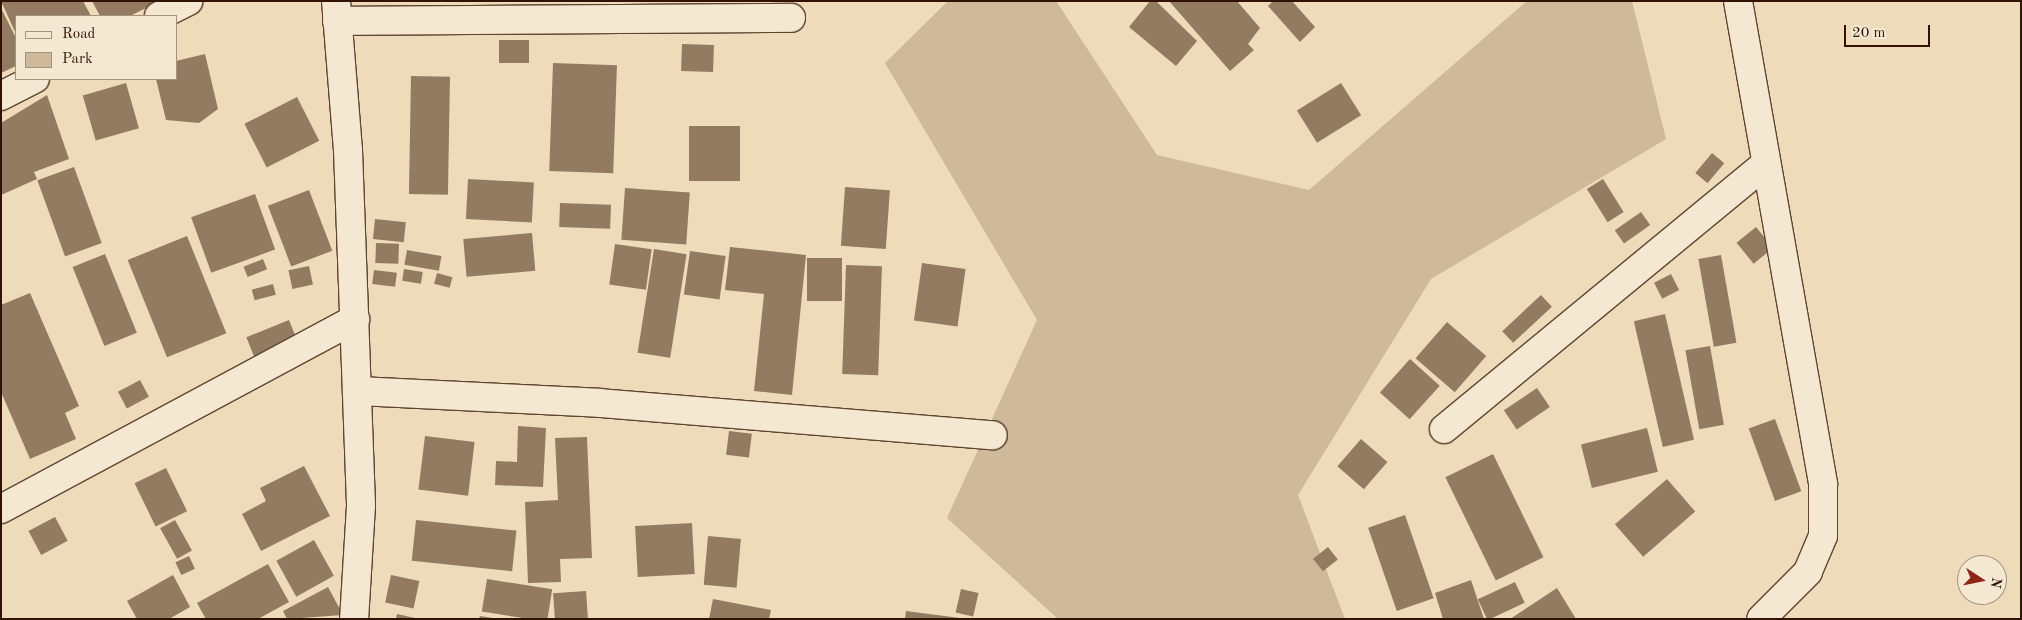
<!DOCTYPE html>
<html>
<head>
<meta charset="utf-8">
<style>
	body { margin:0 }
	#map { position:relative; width:2022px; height:620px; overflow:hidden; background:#eedbb9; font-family:"Old Standard TT",serif }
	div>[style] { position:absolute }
	.green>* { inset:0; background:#ceb99a }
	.building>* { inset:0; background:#937b62; transform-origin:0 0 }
	.roads { filter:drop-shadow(1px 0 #604431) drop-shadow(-1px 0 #604431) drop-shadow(0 1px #604431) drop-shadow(0 -1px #604431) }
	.minor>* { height:28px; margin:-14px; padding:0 14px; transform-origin:14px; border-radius:14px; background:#f4e8d2 }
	span { translate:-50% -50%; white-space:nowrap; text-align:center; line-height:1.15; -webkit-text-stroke:4px #f4e8d2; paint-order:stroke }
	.frame { position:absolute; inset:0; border:2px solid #311204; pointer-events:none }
	.legend { position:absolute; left:15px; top:15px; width:162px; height:65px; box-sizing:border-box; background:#f4e8d2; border:1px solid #a69280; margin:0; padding:6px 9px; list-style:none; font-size:15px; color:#311204 }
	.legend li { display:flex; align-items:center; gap:10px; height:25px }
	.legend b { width:25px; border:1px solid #a69280 }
	.north { position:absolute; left:1957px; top:555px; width:50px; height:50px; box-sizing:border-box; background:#f4e8d2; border:1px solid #a69280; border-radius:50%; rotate:101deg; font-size:14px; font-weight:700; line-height:20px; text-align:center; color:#311204 }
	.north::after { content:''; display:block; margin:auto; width:18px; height:22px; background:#8f2418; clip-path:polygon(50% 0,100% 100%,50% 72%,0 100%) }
	.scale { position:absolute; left:1844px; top:25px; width:86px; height:22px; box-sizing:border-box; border:2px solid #311204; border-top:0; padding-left:6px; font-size:15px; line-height:18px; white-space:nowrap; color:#311204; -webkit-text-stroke:4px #f4e8d2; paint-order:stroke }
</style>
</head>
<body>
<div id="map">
	<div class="green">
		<div style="clip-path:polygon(948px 1px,1056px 1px,1157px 155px,1309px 190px,1527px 1px,1632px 1px,1666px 139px,1431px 279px,1298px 495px,1345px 619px,1058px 619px,947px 518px,1037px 320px,885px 63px)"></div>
	</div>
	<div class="building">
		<div style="clip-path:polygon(1px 1px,83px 1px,91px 16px,16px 16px,16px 34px)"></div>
		<div style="clip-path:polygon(92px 1px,160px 1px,130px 16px,100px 16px)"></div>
		<div style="clip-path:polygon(1150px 1px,1156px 1px,1197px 41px,1176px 66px,1129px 27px)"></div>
		<div style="clip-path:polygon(1169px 1px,1237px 1px,1260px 28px,1248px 44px,1254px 50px,1230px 71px)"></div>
		<div style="clip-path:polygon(1273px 1px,1292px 1px,1315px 27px,1300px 42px,1268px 6px)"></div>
		<div style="clip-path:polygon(1px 8px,16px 38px,16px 66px,1px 73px)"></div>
		<div style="left:499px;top:40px;width:30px;height:23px"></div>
		<div style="left:682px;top:44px;width:32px;height:27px;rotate:2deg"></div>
		<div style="clip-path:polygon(205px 54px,218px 109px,199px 123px,166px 120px,156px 79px,176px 79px,176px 61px)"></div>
		<div style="left:553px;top:63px;width:64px;height:108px;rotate:2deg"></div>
		<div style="left:411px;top:76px;width:39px;height:118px;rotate:1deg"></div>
		<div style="left:126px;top:83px;width:47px;height:45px;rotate:74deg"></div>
		<div style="left:1341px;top:83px;width:38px;height:52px;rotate:58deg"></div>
		<div style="clip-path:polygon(47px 95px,69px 159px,34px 172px,37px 179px,1px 195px,1px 123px)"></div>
		<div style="left:297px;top:97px;width:49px;height:59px;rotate:63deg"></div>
		<div style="left:689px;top:126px;width:51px;height:55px"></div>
		<div style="left:1712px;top:153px;width:16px;height:26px;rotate:40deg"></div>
		<div style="left:74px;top:167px;width:81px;height:39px;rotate:70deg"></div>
		<div style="left:468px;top:179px;width:66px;height:40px;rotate:3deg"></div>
		<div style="left:1603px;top:179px;width:39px;height:19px;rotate:58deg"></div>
		<div style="left:845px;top:187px;width:45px;height:59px;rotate:4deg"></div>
		<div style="left:625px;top:188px;width:65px;height:52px;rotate:4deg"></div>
		<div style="left:309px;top:190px;width:65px;height:44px;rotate:69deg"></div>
		<div style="left:255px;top:194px;width:59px;height:68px;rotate:70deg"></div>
		<div style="left:560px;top:203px;width:51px;height:24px;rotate:2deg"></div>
		<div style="left:1641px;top:212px;width:16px;height:32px;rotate:55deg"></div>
		<div style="left:375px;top:219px;width:31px;height:20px;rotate:6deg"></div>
		<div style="left:1756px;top:227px;width:27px;height:25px;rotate:51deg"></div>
		<div style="left:532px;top:233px;width:38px;height:69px;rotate:85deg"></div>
		<div style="left:187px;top:236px;width:105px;height:64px;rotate:68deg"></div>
		<div style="left:376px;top:243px;width:23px;height:20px;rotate:2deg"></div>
		<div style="left:615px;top:244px;width:37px;height:41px;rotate:8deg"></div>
		<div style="clip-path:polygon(730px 247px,806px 255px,792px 395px,754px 391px,764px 294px,725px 290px)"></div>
		<div style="left:654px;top:249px;width:33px;height:105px;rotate:9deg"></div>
		<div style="left:407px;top:250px;width:35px;height:15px;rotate:10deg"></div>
		<div style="left:690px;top:251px;width:36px;height:44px;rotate:8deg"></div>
		<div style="left:105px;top:254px;width:85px;height:35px;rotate:68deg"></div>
		<div style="left:1721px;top:255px;width:89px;height:23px;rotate:80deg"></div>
		<div style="left:807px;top:258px;width:35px;height:43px"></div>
		<div style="left:263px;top:259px;width:11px;height:21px;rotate:68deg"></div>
		<div style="left:922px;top:263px;width:44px;height:58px;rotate:8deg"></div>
		<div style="left:846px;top:265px;width:36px;height:109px;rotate:2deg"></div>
		<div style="left:309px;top:266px;width:19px;height:21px;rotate:78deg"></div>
		<div style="left:404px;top:269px;width:19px;height:12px;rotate:9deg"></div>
		<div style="left:374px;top:270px;width:23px;height:14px;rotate:7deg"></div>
		<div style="left:437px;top:273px;width:16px;height:11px;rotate:15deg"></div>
		<div style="left:1671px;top:274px;width:18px;height:19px;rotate:63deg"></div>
		<div style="left:273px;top:284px;width:11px;height:22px;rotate:75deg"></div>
		<div style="clip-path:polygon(30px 293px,79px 406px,65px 413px,76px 439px,30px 459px,1px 392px,1px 305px)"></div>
		<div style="left:1541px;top:295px;width:16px;height:53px;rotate:47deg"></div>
		<div style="left:1665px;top:314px;width:129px;height:32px;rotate:77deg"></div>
		<div style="left:289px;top:320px;width:22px;height:46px;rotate:68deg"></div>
		<div style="left:1447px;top:322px;width:52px;height:48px;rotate:41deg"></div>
		<div style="left:1710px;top:346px;width:80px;height:25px;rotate:80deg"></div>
		<div style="left:1410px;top:359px;width:40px;height:45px;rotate:42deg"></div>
		<div style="left:140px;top:380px;width:19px;height:25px;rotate:62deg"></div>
		<div style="left:1537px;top:388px;width:23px;height:40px;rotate:56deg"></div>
		<div style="left:1775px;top:419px;width:77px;height:28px;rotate:70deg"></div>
		<div style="clip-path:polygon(518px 426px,546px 428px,543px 487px,495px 485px,496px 461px,517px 462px)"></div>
		<div style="left:1647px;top:428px;width:45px;height:68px;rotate:76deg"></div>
		<div style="left:729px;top:431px;width:23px;height:24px;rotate:7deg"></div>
		<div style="left:425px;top:436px;width:50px;height:54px;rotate:7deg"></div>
		<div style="clip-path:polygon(587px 437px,592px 558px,560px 559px,561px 582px,528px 583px,525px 502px,558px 500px,555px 438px)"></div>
		<div style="left:1361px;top:439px;width:35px;height:36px;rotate:41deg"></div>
		<div style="left:1493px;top:454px;width:115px;height:53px;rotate:64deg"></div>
		<div style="clip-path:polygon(304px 466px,330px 516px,261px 551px,242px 514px,266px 501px,260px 488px)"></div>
		<div style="left:166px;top:468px;width:48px;height:35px;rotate:64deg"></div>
		<div style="left:1667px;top:479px;width:43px;height:69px;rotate:49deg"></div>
		<div style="left:1405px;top:515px;width:88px;height:39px;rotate:71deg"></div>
		<div style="left:55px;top:517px;width:27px;height:30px;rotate:62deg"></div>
		<div style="left:175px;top:520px;width:35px;height:17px;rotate:61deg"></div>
		<div style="left:416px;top:520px;width:101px;height:41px;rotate:6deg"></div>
		<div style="left:692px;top:523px;width:51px;height:57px;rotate:87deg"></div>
		<div style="left:708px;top:536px;width:33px;height:49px;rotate:5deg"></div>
		<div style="left:314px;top:540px;width:41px;height:43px;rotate:61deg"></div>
		<div style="left:1328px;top:547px;width:16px;height:19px;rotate:52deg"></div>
		<div style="left:189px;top:556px;width:14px;height:15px;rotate:65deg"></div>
		<div style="clip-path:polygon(268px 564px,289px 602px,258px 619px,206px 619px,197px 603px)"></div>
		<div style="clip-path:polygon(173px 575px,190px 607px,169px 619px,137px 619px,127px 601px)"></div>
		<div style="left:391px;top:575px;width:29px;height:28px;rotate:12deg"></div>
		<div style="left:487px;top:579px;width:66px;height:33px;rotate:9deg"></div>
		<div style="clip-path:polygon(1471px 580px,1484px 619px,1443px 619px,1435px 593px)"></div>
		<div style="left:1515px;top:582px;width:23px;height:41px;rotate:65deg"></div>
		<div style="clip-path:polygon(328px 587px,343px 615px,287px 619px,283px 611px)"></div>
		<div style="clip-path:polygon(1557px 588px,1576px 619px,1510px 619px)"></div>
		<div style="left:961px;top:589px;width:18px;height:24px;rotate:13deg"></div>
		<div style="left:586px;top:591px;width:28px;height:33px;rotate:86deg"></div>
		<div style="clip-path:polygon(713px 599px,771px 610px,769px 619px,709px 619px)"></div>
		<div style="clip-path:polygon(906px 611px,960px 618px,960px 619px,905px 619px)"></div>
		<div style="clip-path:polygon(397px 614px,415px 618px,415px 619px,396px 619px)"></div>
		<div style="clip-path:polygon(480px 616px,493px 618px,493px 619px,479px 619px)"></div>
	</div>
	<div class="roads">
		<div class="minor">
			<div style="left:336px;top:1px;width:149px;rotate:85.4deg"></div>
			<div style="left:348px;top:150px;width:356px;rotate:87.9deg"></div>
			<div style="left:361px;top:506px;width:113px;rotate:93.5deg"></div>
			<div style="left:1738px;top:1px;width:491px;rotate:80deg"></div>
			<div style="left:1823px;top:485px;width:51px;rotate:90deg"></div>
			<div style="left:1823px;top:536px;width:39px;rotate:113deg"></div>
			<div style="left:1808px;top:572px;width:66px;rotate:135deg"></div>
			<div style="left:159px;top:16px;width:33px;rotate:-27deg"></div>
			<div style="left:337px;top:21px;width:454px;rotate:-0.4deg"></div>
			<div style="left:1px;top:96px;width:38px;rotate:-27deg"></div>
			<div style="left:357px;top:391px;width:243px;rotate:2.8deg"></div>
			<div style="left:600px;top:403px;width:394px;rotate:4.7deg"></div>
			<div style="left:1444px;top:429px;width:417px;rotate:-39.5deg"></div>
			<div style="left:1px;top:509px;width:402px;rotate:-28.2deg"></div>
		</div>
	</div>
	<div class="frame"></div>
	<ul class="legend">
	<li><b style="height:6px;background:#f4e8d2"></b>Road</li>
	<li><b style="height:14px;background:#ceb99a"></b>Park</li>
	</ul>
	<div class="north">N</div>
	<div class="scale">20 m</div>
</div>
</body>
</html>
